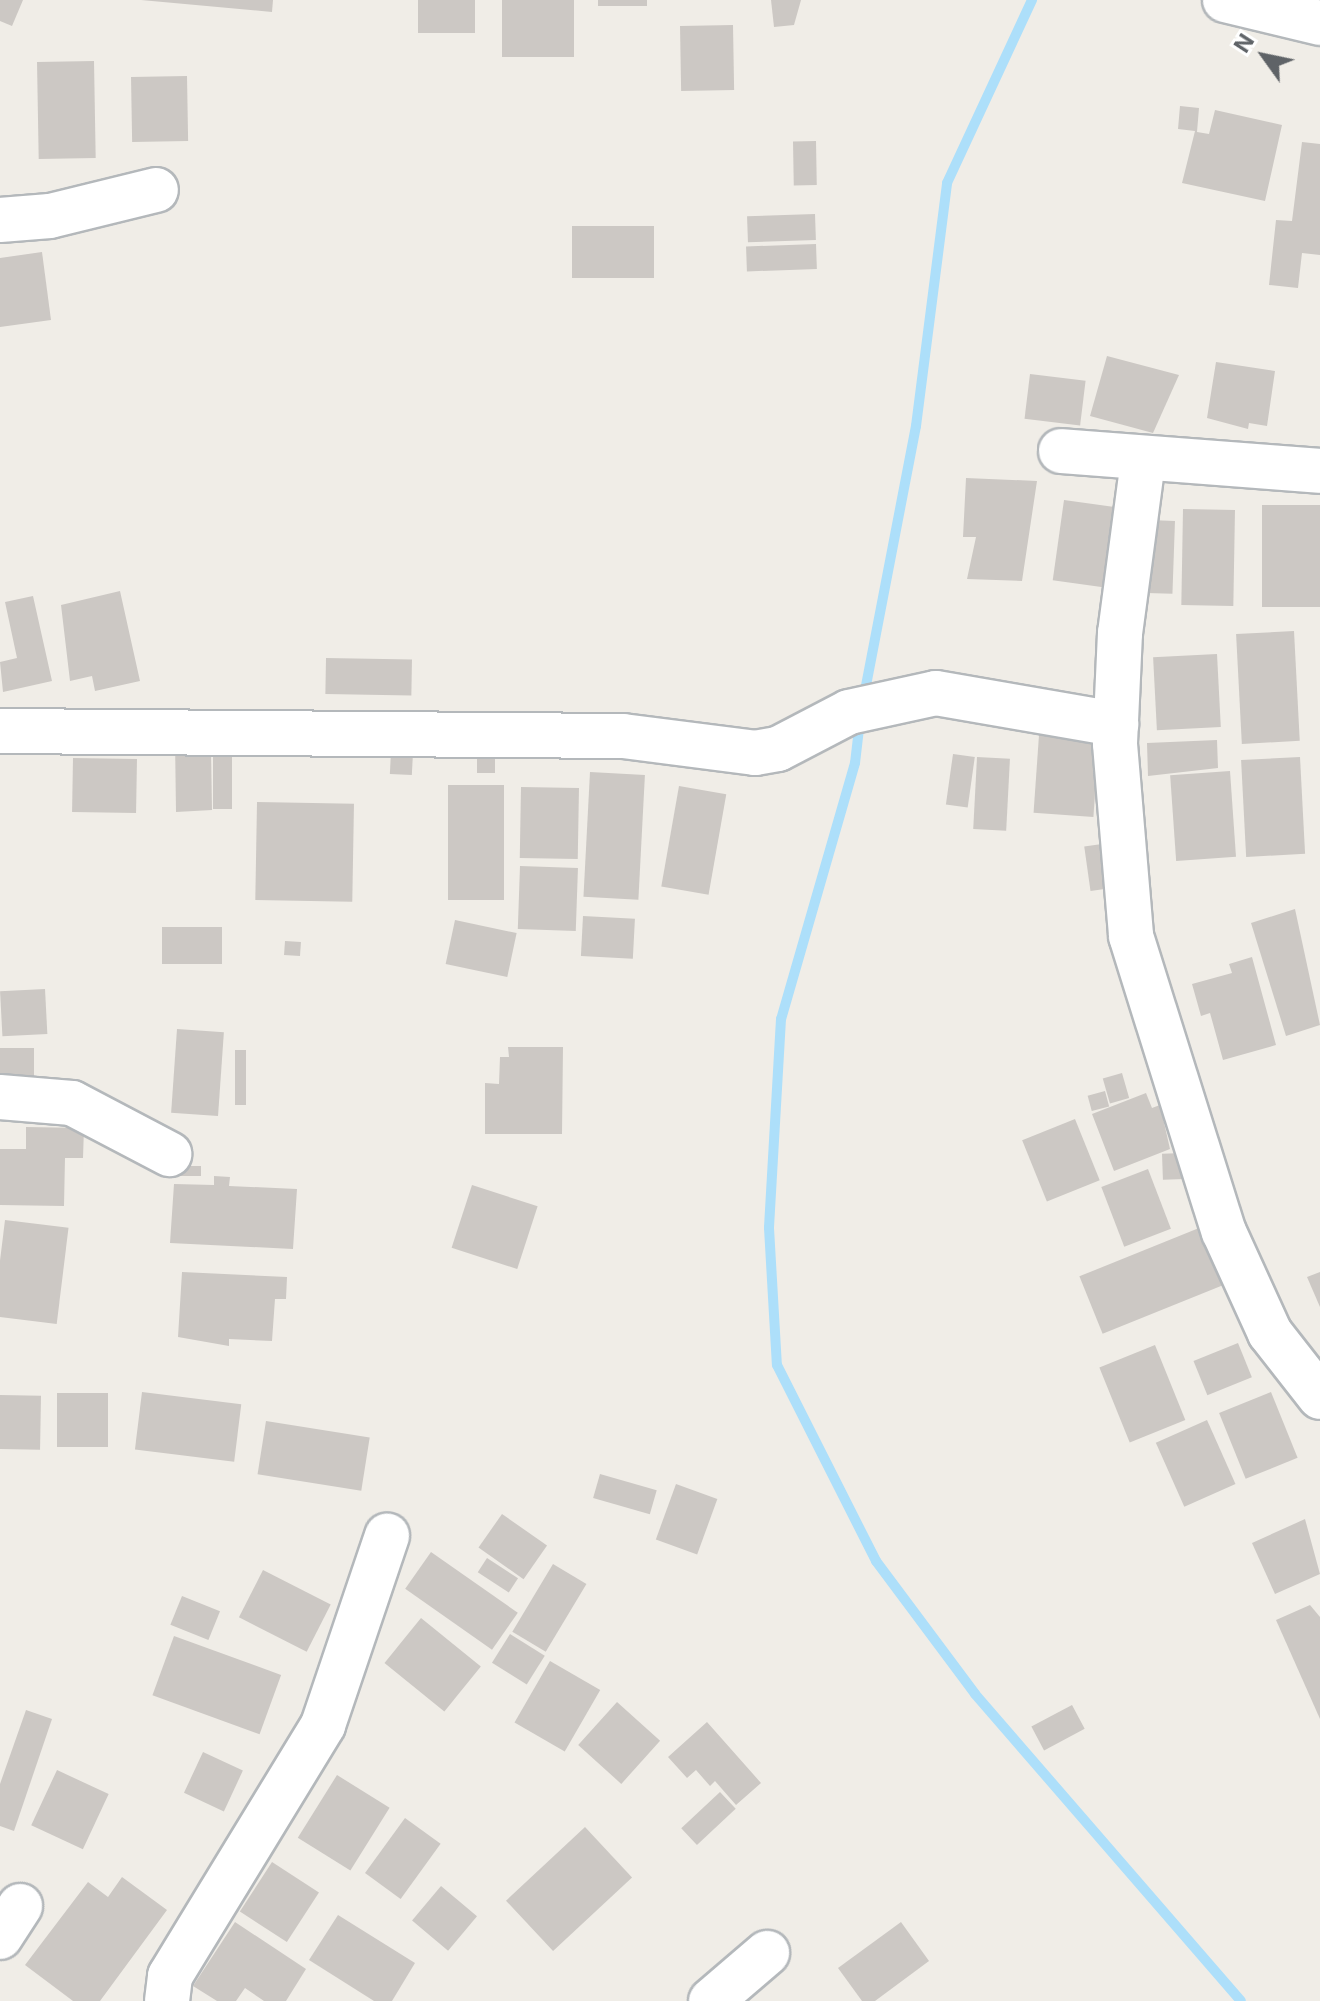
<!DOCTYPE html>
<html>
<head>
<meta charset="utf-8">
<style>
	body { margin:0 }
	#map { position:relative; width:1320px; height:2001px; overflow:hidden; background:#f0ede7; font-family:Inter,sans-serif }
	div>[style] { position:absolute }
	.stream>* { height:10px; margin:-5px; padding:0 5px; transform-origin:5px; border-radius:5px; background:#addffa }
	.building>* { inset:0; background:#ccc8c4; transform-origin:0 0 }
	.roads { filter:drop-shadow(2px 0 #b4b8bb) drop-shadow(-2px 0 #b4b8bb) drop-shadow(0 2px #b4b8bb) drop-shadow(0 -2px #b4b8bb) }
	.minor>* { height:44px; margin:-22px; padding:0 22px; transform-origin:22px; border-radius:22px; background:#fff }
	span { translate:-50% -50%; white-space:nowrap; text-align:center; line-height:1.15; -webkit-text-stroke:6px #fff; paint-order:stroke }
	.north { position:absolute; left:1224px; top:16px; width:80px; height:80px; -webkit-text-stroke:6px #fff; paint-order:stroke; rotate:303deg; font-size:22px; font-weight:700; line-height:32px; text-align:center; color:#5f6367 }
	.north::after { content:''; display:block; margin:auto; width:28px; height:36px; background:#5f6367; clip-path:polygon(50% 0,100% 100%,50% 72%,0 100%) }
</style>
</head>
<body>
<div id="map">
	<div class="stream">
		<div style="left:864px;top:696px;width:275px;rotate:-79.1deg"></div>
		<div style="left:916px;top:426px;width:245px;rotate:-82.7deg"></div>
		<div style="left:947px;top:183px;width:202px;rotate:-65.1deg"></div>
		<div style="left:860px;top:720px;width:43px;rotate:96.6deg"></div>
		<div style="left:855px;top:763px;width:266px;rotate:106.1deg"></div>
		<div style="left:781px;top:1019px;width:209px;rotate:93.3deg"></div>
		<div style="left:769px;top:1228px;width:137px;rotate:86.7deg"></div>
		<div style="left:777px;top:1365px;width:220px;rotate:63.2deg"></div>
		<div style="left:876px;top:1561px;width:166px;rotate:53.3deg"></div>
		<div style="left:975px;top:1694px;width:406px;rotate:49.1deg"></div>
	</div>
	<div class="building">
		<div style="clip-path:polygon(0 0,23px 0,12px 26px,0 21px)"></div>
		<div style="clip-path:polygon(141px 0,273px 0,272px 12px)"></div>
		<div style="left:418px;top:0;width:57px;height:33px"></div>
		<div style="left:502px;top:0;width:72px;height:57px"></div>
		<div style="left:598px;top:0;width:49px;height:6px"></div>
		<div style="clip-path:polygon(771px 0,801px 0,794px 25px,774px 27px)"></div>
		<div style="left:733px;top:25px;width:65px;height:53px;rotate:89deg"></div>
		<div style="left:94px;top:61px;width:97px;height:57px;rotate:89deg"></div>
		<div style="left:187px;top:76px;width:65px;height:56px;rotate:89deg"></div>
		<div style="clip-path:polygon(1180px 106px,1199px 108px,1197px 132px,1209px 134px,1215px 110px,1282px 125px,1265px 201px,1182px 183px,1195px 131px,1178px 129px)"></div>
		<div style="left:816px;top:141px;width:44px;height:23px;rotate:89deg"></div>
		<div style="clip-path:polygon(1302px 142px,1320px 144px,1320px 255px,1302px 253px,1298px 288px,1269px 285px,1276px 220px,1292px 221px)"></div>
		<div style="left:815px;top:214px;width:26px;height:68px;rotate:88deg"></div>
		<div style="left:572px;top:226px;width:82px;height:52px"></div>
		<div style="left:816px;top:244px;width:25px;height:70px;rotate:88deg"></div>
		<div style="clip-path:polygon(42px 252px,51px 320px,0 327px,0 258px)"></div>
		<div style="clip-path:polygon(1107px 356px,1179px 375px,1153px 433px,1090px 416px)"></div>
		<div style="clip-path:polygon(1216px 362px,1275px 371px,1267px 426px,1249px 423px,1248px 429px,1207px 418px)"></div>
		<div style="left:1030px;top:374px;width:56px;height:45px;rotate:7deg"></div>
		<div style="clip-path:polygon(966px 478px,1037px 481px,1022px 581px,967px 579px,976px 537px,963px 537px)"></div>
		<div style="left:1064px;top:500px;width:60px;height:81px;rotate:8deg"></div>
		<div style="left:1320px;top:505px;width:102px;height:58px;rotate:90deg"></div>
		<div style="left:1183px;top:509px;width:52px;height:96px;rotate:1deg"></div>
		<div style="left:1149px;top:520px;width:26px;height:73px;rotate:2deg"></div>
		<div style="clip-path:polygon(120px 591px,140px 681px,95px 691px,92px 676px,70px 681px,61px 605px)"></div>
		<div style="clip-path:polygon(33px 596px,52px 681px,3px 692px,0 662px,17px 658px,5px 602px)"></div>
		<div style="left:1294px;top:631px;width:110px;height:58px;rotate:87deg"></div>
		<div style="left:1217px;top:654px;width:73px;height:64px;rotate:87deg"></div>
		<div style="left:326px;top:658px;width:86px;height:36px;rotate:1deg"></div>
		<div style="left:1039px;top:735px;width:60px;height:78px;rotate:4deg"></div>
		<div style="clip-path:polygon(175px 739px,211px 750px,212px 810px,176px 812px)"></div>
		<div style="clip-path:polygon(1217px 740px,1218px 768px,1148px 776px,1147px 743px)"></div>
		<div style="left:213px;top:752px;width:19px;height:57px"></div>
		<div style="left:391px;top:752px;width:22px;height:22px;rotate:3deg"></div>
		<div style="left:477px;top:753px;width:18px;height:20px"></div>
		<div style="left:953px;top:754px;width:22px;height:51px;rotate:8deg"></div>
		<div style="left:977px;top:757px;width:33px;height:72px;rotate:3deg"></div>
		<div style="left:1300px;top:757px;width:97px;height:59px;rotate:87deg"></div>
		<div style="left:73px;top:758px;width:64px;height:54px;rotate:1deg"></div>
		<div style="left:1230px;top:771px;width:86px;height:60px;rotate:86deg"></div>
		<div style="left:590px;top:772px;width:55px;height:125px;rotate:3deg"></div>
		<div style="left:448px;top:785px;width:56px;height:115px"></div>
		<div style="left:679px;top:786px;width:48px;height:102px;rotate:10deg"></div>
		<div style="left:521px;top:787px;width:58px;height:71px;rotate:1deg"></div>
		<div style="left:257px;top:802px;width:97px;height:98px;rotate:1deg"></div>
		<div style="left:1109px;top:843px;width:45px;height:25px;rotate:82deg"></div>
		<div style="left:520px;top:866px;width:58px;height:63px;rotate:2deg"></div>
		<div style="clip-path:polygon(1295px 909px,1320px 1025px,1286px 1036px,1251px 923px)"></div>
		<div style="left:583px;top:916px;width:52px;height:40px;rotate:3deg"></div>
		<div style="left:455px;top:920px;width:63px;height:45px;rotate:12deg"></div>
		<div style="left:222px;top:927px;width:37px;height:60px;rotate:90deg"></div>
		<div style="left:285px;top:941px;width:16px;height:14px;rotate:4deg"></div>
		<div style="clip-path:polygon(1252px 957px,1276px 1045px,1223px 1060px,1210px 1013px,1201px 1016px,1192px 984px,1232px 973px,1229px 964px)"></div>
		<div style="left:45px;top:989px;width:45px;height:45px;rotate:87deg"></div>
		<div style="left:177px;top:1029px;width:47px;height:84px;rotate:4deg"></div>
		<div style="clip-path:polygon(508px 1047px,563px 1047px,562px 1134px,485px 1134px,485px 1083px,499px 1084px,500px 1057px,509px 1057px)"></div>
		<div style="left:0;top:1048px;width:34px;height:40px"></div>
		<div style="left:235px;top:1050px;width:11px;height:55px"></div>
		<div style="left:1122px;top:1073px;width:26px;height:20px;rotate:74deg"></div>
		<div style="left:1105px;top:1091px;width:16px;height:18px;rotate:75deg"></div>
		<div style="clip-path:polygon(1146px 1093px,1152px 1108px,1160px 1105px,1170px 1149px,1114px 1171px,1092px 1114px)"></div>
		<div style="left:1075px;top:1119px;width:66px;height:57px;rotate:68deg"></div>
		<div style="clip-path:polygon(26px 1127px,84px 1128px,83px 1158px,65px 1158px,64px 1206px,0 1205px,0 1149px,26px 1149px)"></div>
		<div style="left:1184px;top:1153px;width:26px;height:22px;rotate:88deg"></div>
		<div style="left:177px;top:1166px;width:24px;height:10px"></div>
		<div style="left:1148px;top:1169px;width:64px;height:50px;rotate:69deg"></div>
		<div style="clip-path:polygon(214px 1176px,230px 1177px,229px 1186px,297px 1189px,293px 1249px,170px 1243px,174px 1184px,214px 1185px)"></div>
		<div style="left:472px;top:1185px;width:69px;height:66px;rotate:18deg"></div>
		<div style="left:5px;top:1220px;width:64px;height:97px;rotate:7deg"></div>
		<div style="left:1199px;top:1228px;width:62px;height:129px;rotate:68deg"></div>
		<div style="clip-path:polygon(182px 1272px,287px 1277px,286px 1299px,275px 1299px,272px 1341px,229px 1339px,229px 1346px,178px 1337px)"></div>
		<div style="clip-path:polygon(1320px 1272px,1320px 1307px,1307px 1277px)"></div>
		<div style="left:1238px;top:1343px;width:37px;height:48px;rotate:68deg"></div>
		<div style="left:1155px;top:1345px;width:81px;height:60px;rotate:68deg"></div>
		<div style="left:142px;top:1392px;width:100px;height:58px;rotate:7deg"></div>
		<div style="left:1271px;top:1392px;width:71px;height:56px;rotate:68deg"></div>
		<div style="left:108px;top:1393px;width:54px;height:51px;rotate:90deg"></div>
		<div style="left:0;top:1395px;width:41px;height:54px;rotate:1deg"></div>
		<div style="left:1207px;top:1420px;width:70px;height:56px;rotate:66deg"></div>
		<div style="left:266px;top:1421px;width:105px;height:54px;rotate:9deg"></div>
		<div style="left:600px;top:1474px;width:59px;height:25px;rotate:16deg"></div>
		<div style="left:676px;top:1484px;width:44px;height:59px;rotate:20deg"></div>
		<div style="left:502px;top:1514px;width:55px;height:41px;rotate:35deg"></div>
		<div style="clip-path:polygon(1305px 1519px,1320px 1574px,1275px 1594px,1252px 1543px)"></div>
		<div style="left:431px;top:1552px;width:106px;height:45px;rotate:35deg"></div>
		<div style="left:487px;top:1558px;width:37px;height:17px;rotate:33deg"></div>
		<div style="left:553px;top:1564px;width:39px;height:79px;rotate:31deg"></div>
		<div style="left:263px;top:1570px;width:76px;height:53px;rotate:27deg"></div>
		<div style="left:182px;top:1596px;width:41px;height:31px;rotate:22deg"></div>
		<div style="clip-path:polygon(1310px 1605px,1320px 1617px,1320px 1719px,1276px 1620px)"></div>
		<div style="left:421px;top:1618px;width:77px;height:58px;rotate:39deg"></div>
		<div style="left:510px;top:1634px;width:41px;height:34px;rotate:32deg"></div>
		<div style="left:174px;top:1636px;width:114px;height:63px;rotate:20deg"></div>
		<div style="left:550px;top:1661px;width:58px;height:71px;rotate:30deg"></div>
		<div style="left:617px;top:1702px;width:58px;height:58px;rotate:42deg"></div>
		<div style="left:1072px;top:1705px;width:27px;height:46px;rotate:62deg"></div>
		<div style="clip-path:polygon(26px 1710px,52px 1719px,14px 1831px,0 1826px,0 1784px)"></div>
		<div style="clip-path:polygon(707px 1722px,761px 1783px,736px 1805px,715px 1781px,710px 1786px,696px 1770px,687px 1778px,668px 1757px)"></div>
		<div style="left:203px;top:1752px;width:44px;height:45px;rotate:25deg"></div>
		<div style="left:57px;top:1770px;width:57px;height:61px;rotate:25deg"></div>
		<div style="left:337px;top:1775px;width:62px;height:74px;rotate:32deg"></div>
		<div style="left:720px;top:1792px;width:23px;height:53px;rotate:47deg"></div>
		<div style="left:405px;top:1818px;width:44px;height:68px;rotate:36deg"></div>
		<div style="left:585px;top:1827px;width:69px;height:108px;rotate:47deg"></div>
		<div style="left:272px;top:1862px;width:56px;height:59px;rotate:33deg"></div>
		<div style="clip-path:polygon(122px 1877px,167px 1910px,100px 2001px,73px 2001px,25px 1965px,88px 1882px,108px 1897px)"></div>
		<div style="left:441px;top:1886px;width:47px;height:45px;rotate:40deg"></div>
		<div style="clip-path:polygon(338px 1915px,415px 1963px,392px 2001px,374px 2001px,309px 1960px)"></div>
		<div style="clip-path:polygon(235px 1922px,306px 1969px,286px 2001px,264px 2001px,245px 1988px,236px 2001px,217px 2001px,193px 1986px)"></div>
		<div style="clip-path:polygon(901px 1922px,929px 1961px,875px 2001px,862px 2001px,838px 1968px)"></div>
	</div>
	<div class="roads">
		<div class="minor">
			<div style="left:1225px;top:0;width:98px;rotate:13.6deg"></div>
			<div style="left:0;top:220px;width:50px;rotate:-4.6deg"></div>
			<div style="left:50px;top:216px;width:109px;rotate:-13.8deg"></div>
			<div style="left:1061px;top:451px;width:260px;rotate:4.4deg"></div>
			<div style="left:1143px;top:461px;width:174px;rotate:97.6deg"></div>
			<div style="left:1120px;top:633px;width:111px;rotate:92.6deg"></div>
			<div style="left:1115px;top:744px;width:193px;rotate:85.2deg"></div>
			<div style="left:1131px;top:936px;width:310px;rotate:72.6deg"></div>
			<div style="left:1224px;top:1232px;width:111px;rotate:65.5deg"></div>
			<div style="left:1270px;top:1333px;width:81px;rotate:52deg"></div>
			<div style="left:0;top:731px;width:623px;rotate:0.46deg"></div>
			<div style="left:623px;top:736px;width:133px;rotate:7.3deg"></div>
			<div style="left:755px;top:753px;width:23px;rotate:-10deg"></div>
			<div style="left:778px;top:749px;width:80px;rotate:-27.5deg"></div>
			<div style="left:849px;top:712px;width:89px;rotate:-12.3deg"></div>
			<div style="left:936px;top:693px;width:183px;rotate:9.8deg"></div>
			<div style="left:0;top:1097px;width:72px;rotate:4.8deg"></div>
			<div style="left:72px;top:1103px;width:110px;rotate:27.7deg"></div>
			<div style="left:0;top:1937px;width:37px;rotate:-57deg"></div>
			<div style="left:167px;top:2001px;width:25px;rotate:-83deg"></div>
			<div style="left:170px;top:1976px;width:294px;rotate:-58.6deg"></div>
			<div style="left:323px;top:1725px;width:200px;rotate:-71.3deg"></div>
			<div style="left:711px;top:2001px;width:74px;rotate:-40.6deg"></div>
		</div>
	</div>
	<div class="north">N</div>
</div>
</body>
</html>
